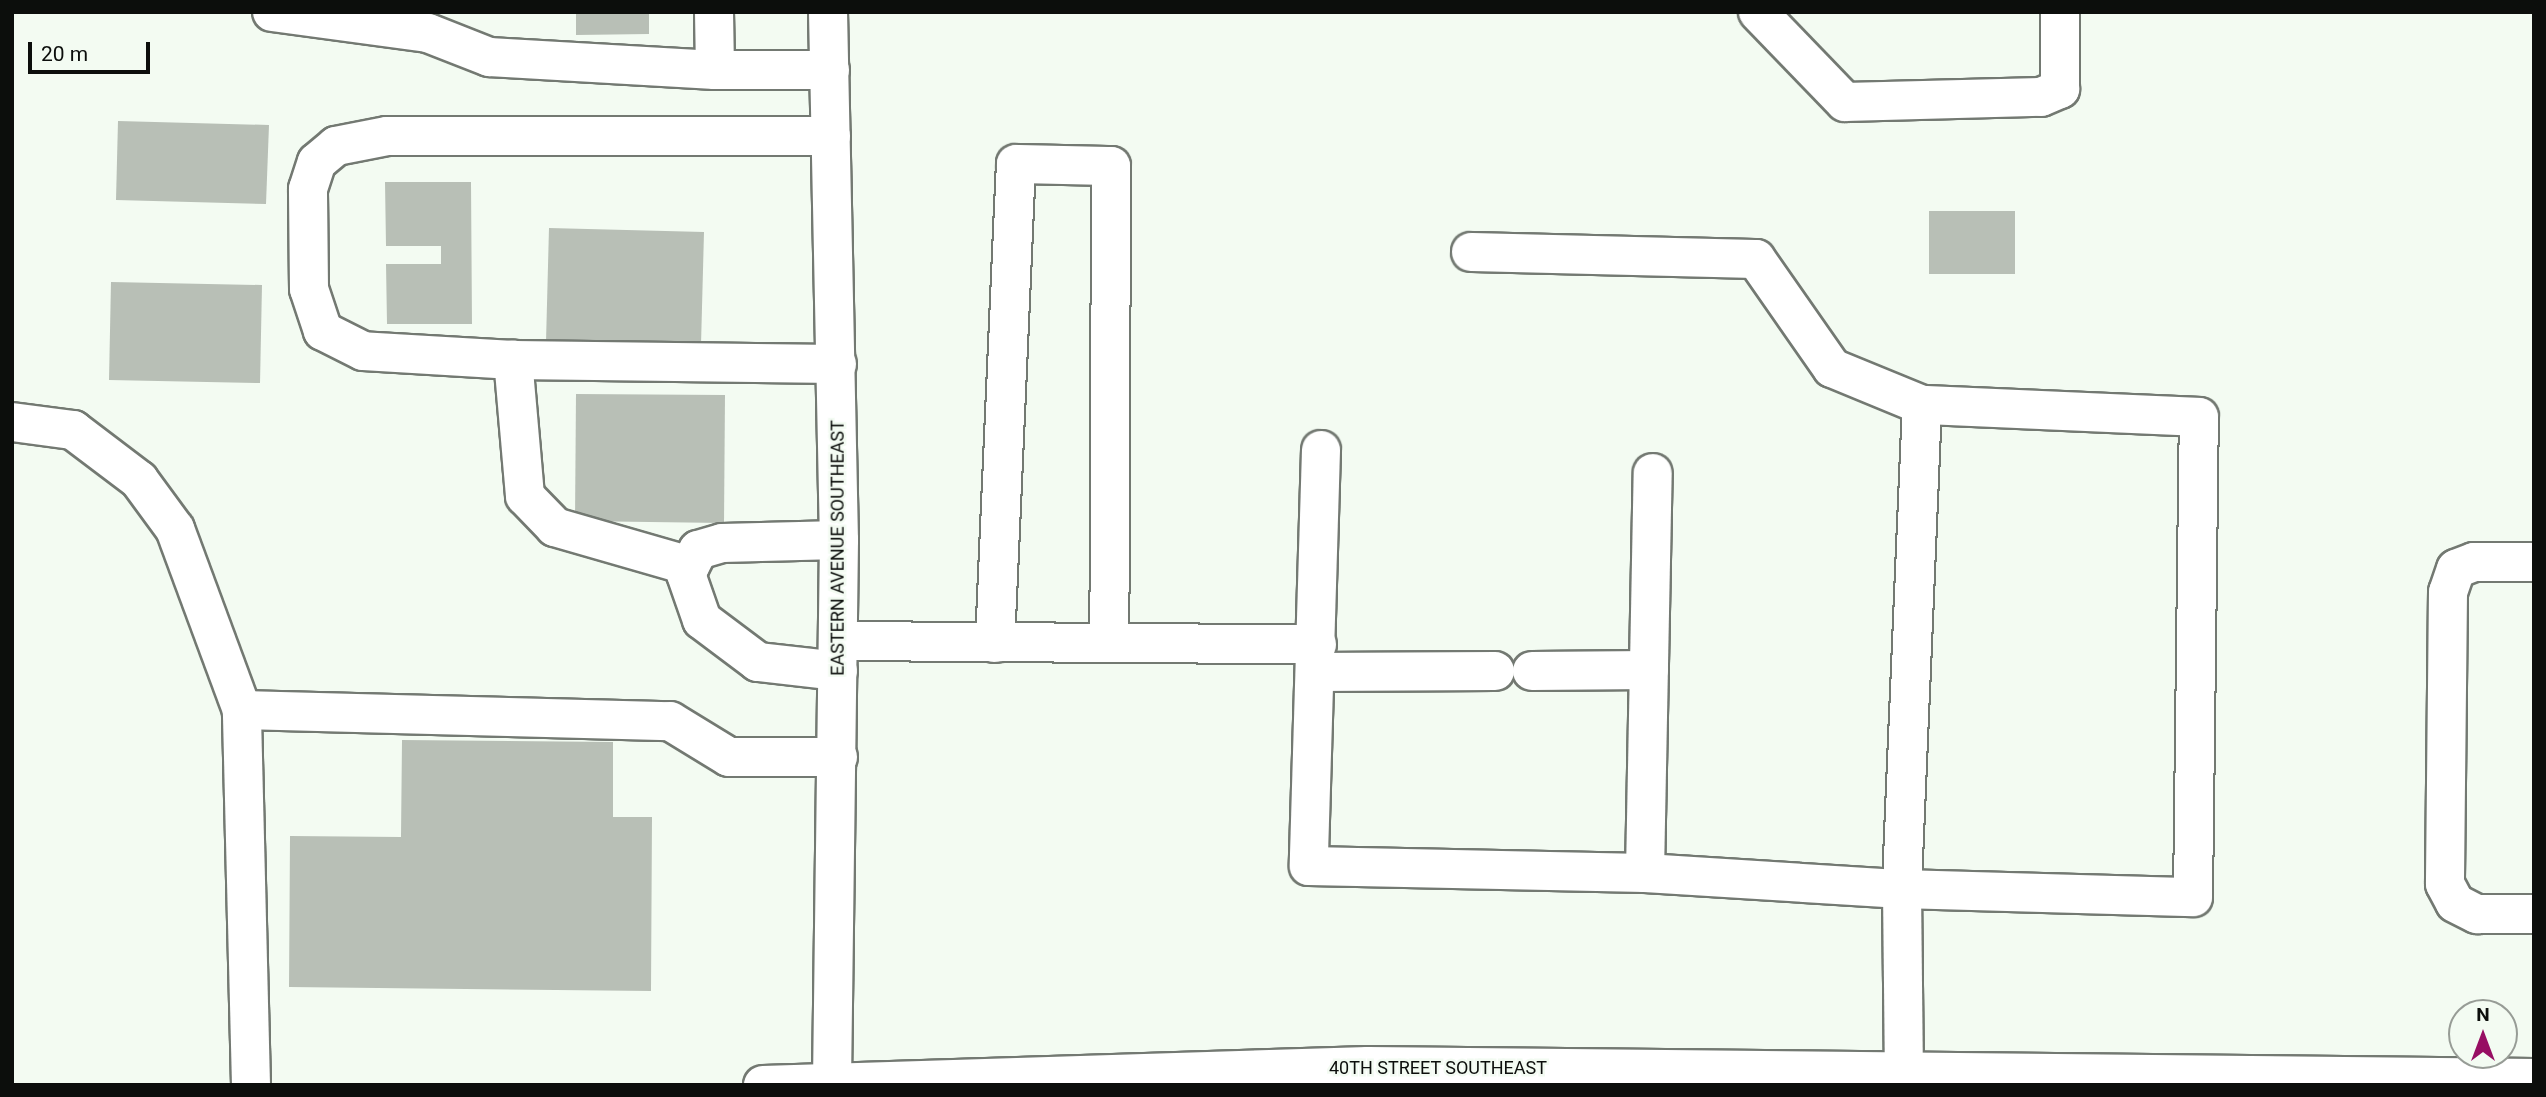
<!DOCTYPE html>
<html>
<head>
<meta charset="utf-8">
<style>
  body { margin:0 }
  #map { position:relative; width:2546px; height:1097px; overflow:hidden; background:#f3fbf2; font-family:Roboto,sans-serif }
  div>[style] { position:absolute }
  .building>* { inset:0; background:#b8bfb6 }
  .roads { filter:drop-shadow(2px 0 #737972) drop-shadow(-2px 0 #737972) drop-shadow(0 2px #737972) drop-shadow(0 -2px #737972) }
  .minor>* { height:38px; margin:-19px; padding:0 19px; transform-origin:19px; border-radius:19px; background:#fff }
  .major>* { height:38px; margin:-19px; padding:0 19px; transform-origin:19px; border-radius:19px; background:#fff }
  span { translate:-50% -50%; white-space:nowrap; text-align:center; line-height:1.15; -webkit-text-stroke:5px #f3fbf2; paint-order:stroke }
  .street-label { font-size:18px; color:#0c0e0c }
  .frame { position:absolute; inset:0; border:14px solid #0c0e0c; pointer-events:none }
  .north { position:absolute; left:2448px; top:999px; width:70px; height:70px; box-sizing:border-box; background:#f3fbf2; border:2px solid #979c96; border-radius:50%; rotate:0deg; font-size:19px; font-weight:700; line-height:28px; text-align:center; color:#0c0e0c }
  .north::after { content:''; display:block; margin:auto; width:24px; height:32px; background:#970e63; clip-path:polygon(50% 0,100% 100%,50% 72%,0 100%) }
  .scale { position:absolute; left:28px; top:42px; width:122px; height:32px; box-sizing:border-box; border:4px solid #0c0e0c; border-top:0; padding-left:9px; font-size:21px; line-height:24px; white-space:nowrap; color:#0c0e0c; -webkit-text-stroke:5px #f3fbf2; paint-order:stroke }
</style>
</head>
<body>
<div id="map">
  <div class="building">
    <div style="clip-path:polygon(576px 12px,649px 12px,649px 34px,576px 35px)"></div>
    <div style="clip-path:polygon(118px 121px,269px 125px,266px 204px,116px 200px)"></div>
    <div style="clip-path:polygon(385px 182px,471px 182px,472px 324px,387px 324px,386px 264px,441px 264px,441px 246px,386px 246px)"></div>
    <div style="clip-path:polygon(1929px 211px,2015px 211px,2015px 274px,1929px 274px)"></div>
    <div style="clip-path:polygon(549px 228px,704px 232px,701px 345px,546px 342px)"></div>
    <div style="clip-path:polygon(111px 282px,262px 285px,260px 383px,109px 380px)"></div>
    <div style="clip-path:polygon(576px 394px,725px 395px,724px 523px,575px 521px)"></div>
    <div style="clip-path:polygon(402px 740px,613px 742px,613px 817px,652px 817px,651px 991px,289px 987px,290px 836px,401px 837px)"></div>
  </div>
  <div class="roads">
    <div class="minor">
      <div style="left:272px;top:12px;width:157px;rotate:7.7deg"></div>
      <div style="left:428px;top:33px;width:66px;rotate:21.5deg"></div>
      <div style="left:489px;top:57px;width:226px;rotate:3.3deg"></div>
      <div style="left:714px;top:12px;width:58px;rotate:89deg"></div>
      <div style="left:715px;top:70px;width:115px"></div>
      <div style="left:1758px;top:12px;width:125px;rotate:46deg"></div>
      <div style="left:1845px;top:102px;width:196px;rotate:-1.5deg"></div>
      <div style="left:2041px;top:97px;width:21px;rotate:-23deg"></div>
      <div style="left:2060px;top:89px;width:77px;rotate:-90deg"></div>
      <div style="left:1471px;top:252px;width:285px;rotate:1.4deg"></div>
      <div style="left:1756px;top:259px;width:133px;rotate:55.1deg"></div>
      <div style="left:1832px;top:368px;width:97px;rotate:22.3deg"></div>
      <div style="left:1922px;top:405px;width:484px;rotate:92.4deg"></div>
      <div style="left:1902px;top:889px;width:291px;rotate:1.6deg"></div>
      <div style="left:2193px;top:897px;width:480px;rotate:-89.3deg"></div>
      <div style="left:2199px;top:417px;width:277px;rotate:-177.5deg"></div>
      <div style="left:513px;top:360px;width:150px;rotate:-176.6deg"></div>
      <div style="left:363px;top:351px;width:45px;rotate:-153.4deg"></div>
      <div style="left:323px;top:331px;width:44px;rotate:-108.4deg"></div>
      <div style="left:309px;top:289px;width:100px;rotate:-90.6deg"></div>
      <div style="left:308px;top:189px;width:28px;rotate:-72deg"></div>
      <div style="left:317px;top:162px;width:25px;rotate:-40deg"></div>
      <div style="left:336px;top:146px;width:52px;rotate:-11.1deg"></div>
      <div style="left:387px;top:136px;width:444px"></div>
      <div style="left:12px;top:422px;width:62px;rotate:7.5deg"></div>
      <div style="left:73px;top:430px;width:83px;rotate:37.1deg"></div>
      <div style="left:139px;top:480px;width:61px;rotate:53.7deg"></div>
      <div style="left:175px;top:529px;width:193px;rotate:69.7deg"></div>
      <div style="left:1321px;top:450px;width:416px;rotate:91.7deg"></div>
      <div style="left:1309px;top:866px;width:336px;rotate:1.2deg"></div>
      <div style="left:1645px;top:873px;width:257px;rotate:3.6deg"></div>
      <div style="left:1902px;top:889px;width:183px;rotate:89.4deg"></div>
      <div style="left:2534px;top:562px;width:60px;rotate:180deg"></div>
      <div style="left:2474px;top:562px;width:19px;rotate:159deg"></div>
      <div style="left:2456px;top:569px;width:24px;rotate:109deg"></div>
      <div style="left:2448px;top:592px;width:292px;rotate:90.6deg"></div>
      <div style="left:2445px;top:884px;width:21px;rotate:62deg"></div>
      <div style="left:2455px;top:903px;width:25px;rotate:27deg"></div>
      <div style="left:2477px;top:914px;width:57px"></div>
      <div style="left:690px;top:566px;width:141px;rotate:-163.9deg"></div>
      <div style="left:555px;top:527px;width:43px;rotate:-134.1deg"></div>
      <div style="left:525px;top:496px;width:137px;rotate:-95deg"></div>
      <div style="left:513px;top:360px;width:324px;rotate:0.7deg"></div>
      <div style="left:838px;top:641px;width:479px;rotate:0.4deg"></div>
      <div style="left:995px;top:643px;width:479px;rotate:-87.5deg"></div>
      <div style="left:1016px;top:164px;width:95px;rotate:1.2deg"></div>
      <div style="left:1111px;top:166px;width:477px;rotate:90.2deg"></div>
      <div style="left:838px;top:671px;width:81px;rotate:-173.6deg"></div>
      <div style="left:758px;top:662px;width:70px;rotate:-143.1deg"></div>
      <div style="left:702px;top:620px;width:49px;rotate:-109.2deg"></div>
      <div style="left:686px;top:574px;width:27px;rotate:-63deg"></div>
      <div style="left:698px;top:550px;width:25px;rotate:-16deg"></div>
      <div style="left:722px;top:543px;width:117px;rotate:-1.5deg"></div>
      <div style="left:1532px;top:671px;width:117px;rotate:-0.5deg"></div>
      <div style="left:1316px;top:672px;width:179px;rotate:-0.3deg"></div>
      <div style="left:1645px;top:873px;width:400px;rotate:-88.9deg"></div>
      <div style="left:251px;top:1085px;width:375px;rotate:-91.4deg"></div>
      <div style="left:242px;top:710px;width:428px;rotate:1.5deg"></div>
      <div style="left:670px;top:721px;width:69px;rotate:31.4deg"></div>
      <div style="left:729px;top:757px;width:109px"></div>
      <div style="left:763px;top:1085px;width:605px;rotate:-1.8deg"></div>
      <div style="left:1368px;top:1066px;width:1166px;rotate:0.59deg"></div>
    </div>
    <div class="major">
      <div style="left:828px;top:12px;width:528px;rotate:88.81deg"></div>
      <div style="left:839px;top:540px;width:545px;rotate:90.74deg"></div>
    </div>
  </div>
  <div class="street-label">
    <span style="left:838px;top:548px;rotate:-90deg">EASTERN AVENUE SOUTHEAST</span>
    <span style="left:1438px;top:1068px">40TH STREET SOUTHEAST</span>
  </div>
  <div class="frame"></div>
  <div class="north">N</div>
  <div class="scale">20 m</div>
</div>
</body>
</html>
